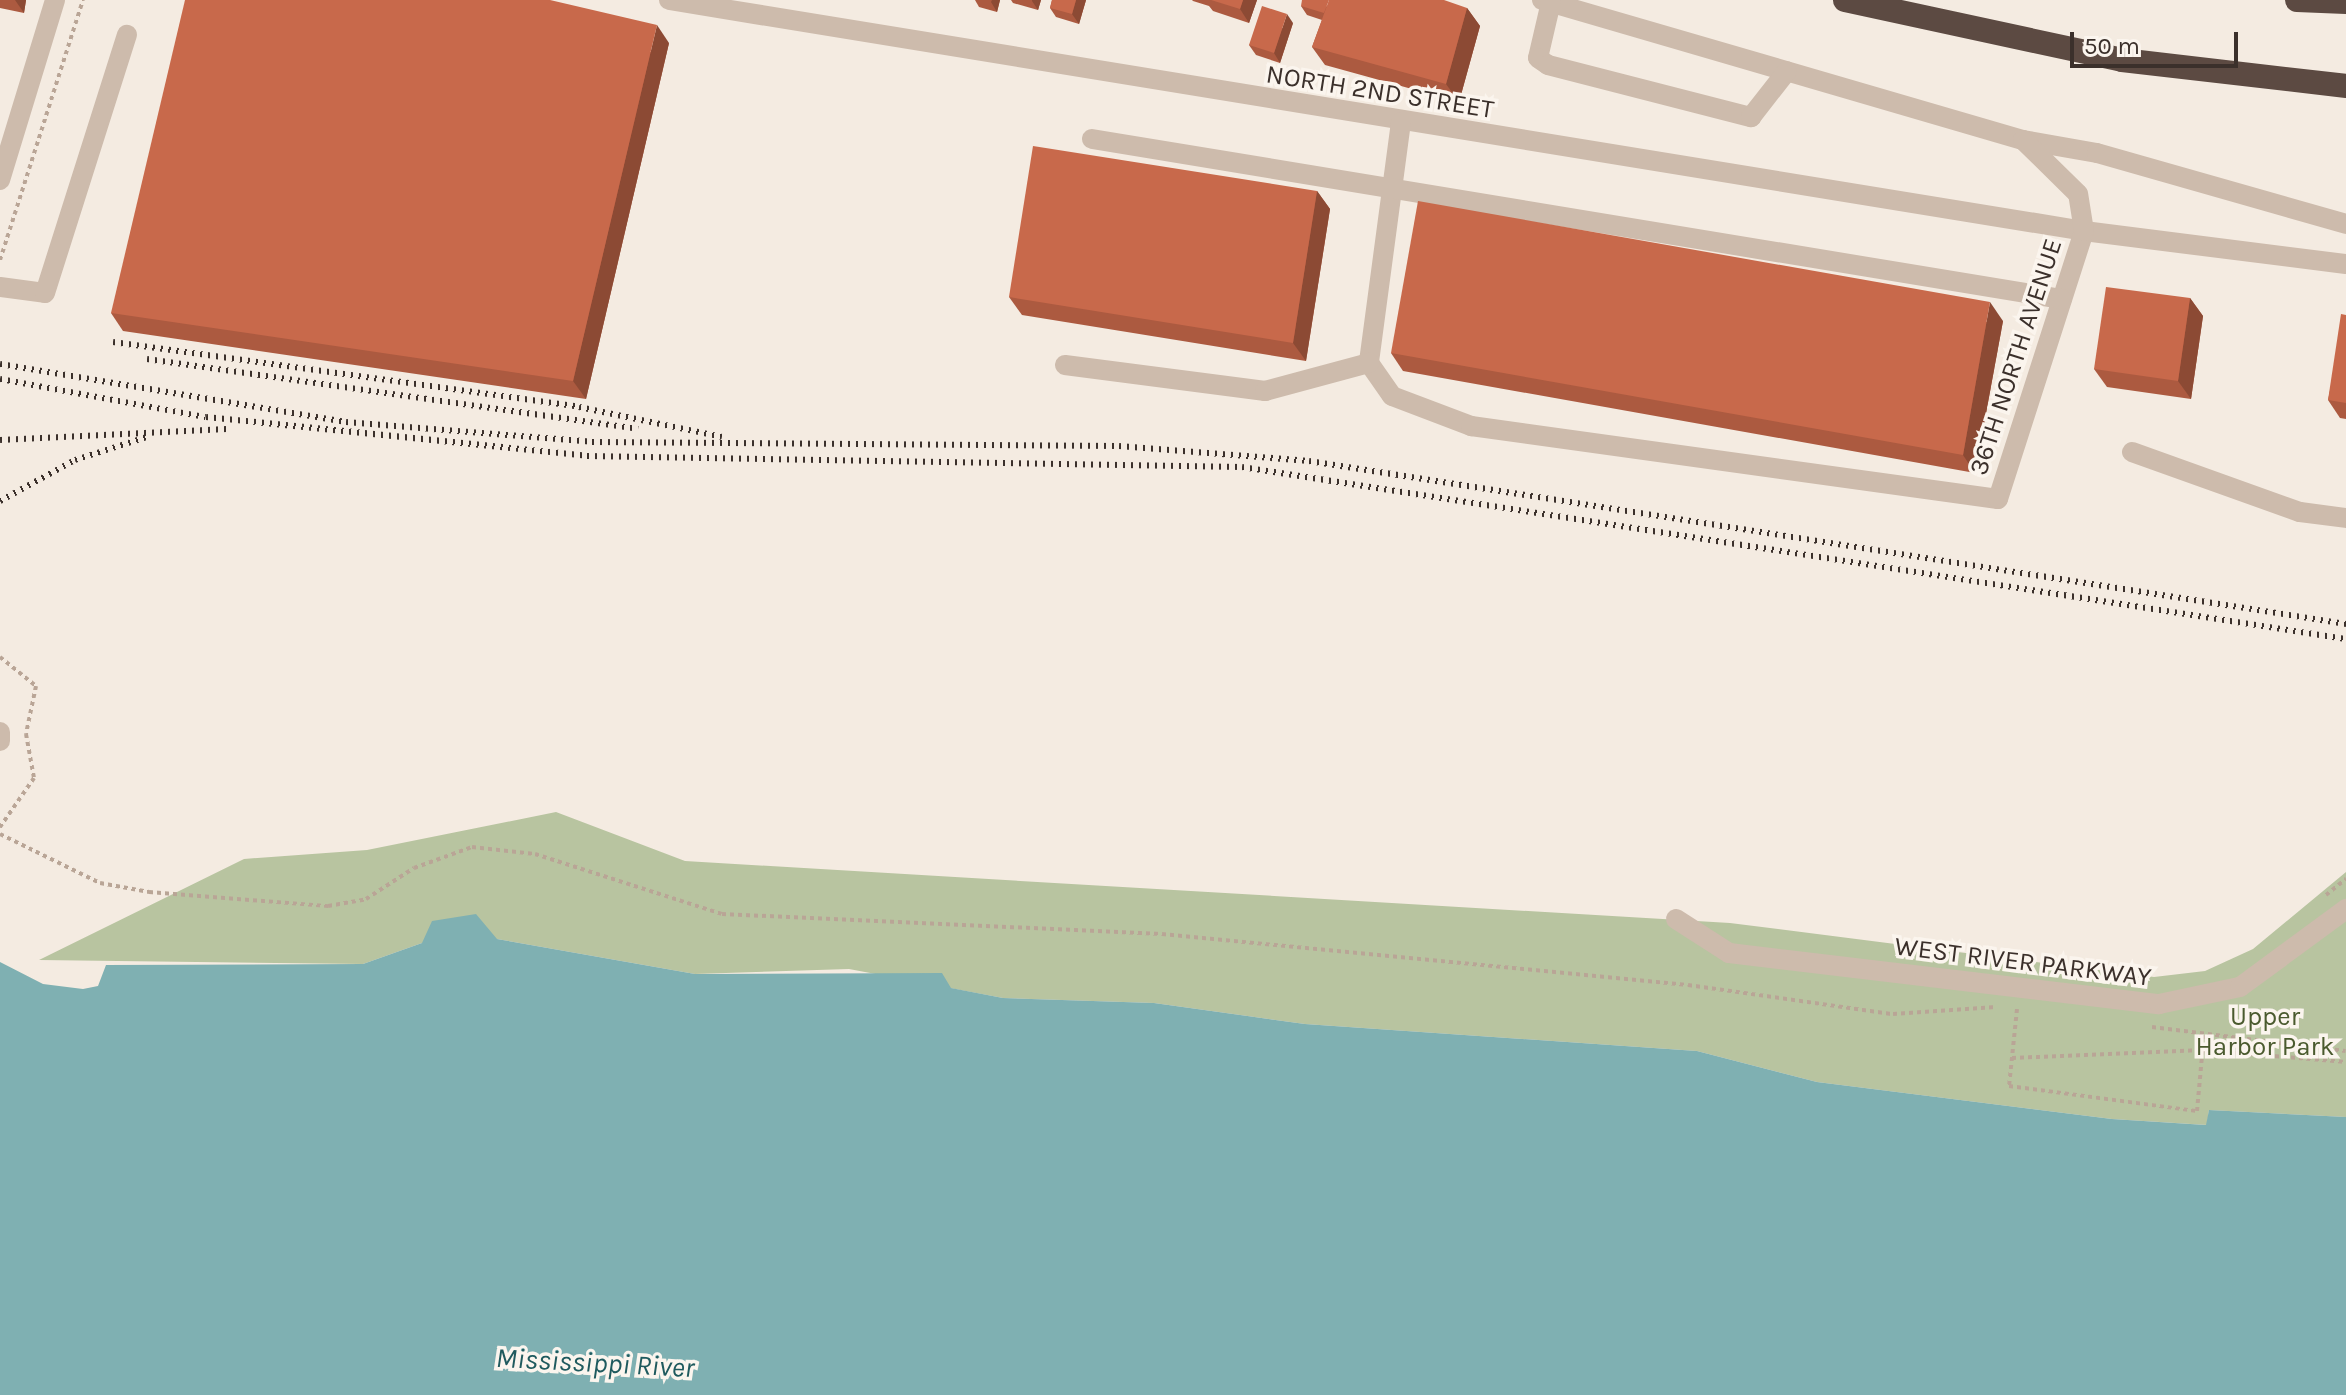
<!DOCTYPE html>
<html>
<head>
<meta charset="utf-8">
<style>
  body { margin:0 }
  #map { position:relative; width:2346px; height:1395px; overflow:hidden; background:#f4ebe1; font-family:Karla,sans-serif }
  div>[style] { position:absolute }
  .green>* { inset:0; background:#b8c4a0 }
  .water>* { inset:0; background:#7fb0b2 }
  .path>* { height:4px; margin-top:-2px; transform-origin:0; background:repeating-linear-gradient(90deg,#b9a596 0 4px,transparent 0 8px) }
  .minor>* { height:20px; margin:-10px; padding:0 10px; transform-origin:10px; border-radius:10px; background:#cdbbac }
  .highway>* { height:24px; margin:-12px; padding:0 12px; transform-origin:12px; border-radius:12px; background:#5c4a42 }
  .rail>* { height:6px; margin-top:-3px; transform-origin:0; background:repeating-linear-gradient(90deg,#3b302b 0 2px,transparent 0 8px) }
  .wall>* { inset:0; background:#ac5a40 }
  .shaded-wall>* { inset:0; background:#8c4a34 }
  .building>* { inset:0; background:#c8694b }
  span { translate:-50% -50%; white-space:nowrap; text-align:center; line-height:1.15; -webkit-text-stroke:7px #fbf5ee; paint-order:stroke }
  .street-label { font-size:26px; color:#3b302b }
  .park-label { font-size:26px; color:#4a5a2e }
  .water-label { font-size:28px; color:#1f5a5e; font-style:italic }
  .scale { position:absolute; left:2070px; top:32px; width:168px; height:36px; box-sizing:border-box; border:4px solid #3b302b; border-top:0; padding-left:10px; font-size:24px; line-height:28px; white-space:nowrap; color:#3b302b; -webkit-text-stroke:6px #fbf5ee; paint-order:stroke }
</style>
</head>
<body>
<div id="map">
  <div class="green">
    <div style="clip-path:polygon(556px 812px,685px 861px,1730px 923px,2154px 977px,2205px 971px,2253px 949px,2346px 872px,2346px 1117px,2209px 1110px,2207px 1125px,2112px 1119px,1817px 1082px,1697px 1051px,1305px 1024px,1154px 1003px,1003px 998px,849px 969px,695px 974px,497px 939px,422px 943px,363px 964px,39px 960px,244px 859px,367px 850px)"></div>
  </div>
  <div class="water">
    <div style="clip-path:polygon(476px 914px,497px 939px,695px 974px,942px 973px,951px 988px,1003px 998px,1154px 1003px,1305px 1024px,1697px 1051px,1817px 1082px,2112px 1119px,2206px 1125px,2209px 1110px,2346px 1117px,2346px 1395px,0 1395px,0 962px,43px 984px,83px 989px,98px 986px,106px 965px,363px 964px,422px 943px,432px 921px)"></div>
  </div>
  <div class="path">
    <div style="left:0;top:260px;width:273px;rotate:-72.3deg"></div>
    <div style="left:0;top:657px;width:46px;rotate:38.9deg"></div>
    <div style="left:36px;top:686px;width:49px;rotate:101.8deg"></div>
    <div style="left:26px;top:734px;width:45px;rotate:79.7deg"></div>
    <div style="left:34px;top:778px;width:60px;rotate:124.8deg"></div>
    <div style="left:0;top:834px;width:111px;rotate:26.1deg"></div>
    <div style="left:100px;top:883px;width:50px;rotate:10.4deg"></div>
    <div style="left:149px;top:892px;width:180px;rotate:4.5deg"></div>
    <div style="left:328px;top:906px;width:39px;rotate:-10deg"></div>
    <div style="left:366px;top:899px;width:57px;rotate:-32.9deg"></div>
    <div style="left:414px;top:868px;width:62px;rotate:-19.9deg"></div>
    <div style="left:472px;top:847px;width:63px;rotate:6.3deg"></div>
    <div style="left:535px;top:854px;width:196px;rotate:17.8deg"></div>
    <div style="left:722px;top:914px;width:440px;rotate:2.6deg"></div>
    <div style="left:1162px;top:934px;width:528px;rotate:5.54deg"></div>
    <div style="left:1688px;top:985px;width:207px;rotate:8.1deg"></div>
    <div style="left:1893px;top:1014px;width:103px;rotate:-3.9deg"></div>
    <div style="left:2326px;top:895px;width:26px;rotate:-39deg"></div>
    <div style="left:2017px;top:1009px;width:77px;rotate:95.9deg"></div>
    <div style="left:2009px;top:1086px;width:190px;rotate:7.6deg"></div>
    <div style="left:2197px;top:1111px;width:77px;rotate:-84.8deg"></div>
    <div style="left:2152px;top:1027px;width:195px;rotate:7.1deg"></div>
    <div style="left:2012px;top:1058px;width:191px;rotate:-2.4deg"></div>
    <div style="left:2203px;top:1050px;width:144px;rotate:4.8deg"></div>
  </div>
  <div class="minor">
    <div style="left:669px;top:0;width:1434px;rotate:9.27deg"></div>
    <div style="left:2084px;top:231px;width:264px;rotate:7.2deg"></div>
    <div style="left:1542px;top:0;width:501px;rotate:16.23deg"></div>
    <div style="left:2023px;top:140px;width:75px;rotate:10deg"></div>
    <div style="left:2097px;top:153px;width:259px;rotate:15.9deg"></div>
    <div style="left:1551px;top:2px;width:57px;rotate:103.1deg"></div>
    <div style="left:1538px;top:58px;width:12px;rotate:35deg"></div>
    <div style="left:1548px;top:65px;width:210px;rotate:14.4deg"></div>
    <div style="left:1751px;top:117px;width:58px;rotate:-52deg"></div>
    <div style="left:1401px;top:122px;width:243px;rotate:97.6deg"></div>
    <div style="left:1369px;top:363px;width:40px;rotate:55.1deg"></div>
    <div style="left:1392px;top:396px;width:85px;rotate:20.8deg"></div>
    <div style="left:1471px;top:426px;width:532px;rotate:7.89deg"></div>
    <div style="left:1998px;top:499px;width:281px;rotate:-72.2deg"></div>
    <div style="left:2084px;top:231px;width:37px;rotate:-99deg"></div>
    <div style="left:2078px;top:194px;width:77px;rotate:-135.5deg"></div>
    <div style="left:1092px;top:139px;width:983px;rotate:9.37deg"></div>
    <div style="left:0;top:180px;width:188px;rotate:-73deg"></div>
    <div style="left:0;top:287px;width:45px;rotate:7.6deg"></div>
    <div style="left:45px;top:293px;width:271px;rotate:-72.4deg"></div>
    <div style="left:1065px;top:365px;width:202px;rotate:7.4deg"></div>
    <div style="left:1265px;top:391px;width:108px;rotate:-15.1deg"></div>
    <div style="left:2132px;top:452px;width:178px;rotate:19.7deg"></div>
    <div style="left:2300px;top:512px;width:46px;rotate:7.4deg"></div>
    <div style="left:0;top:732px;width:9px;rotate:90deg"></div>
    <div style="left:1676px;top:919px;width:63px;rotate:32.7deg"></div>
    <div style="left:1729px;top:953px;width:433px;rotate:6.8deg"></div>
    <div style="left:2159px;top:1004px;width:83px;rotate:-11.9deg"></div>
    <div style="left:2240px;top:987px;width:132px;rotate:-36.3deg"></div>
  </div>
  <div class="highway">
    <div style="left:1845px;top:0;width:283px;rotate:12.2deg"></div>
    <div style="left:2122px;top:60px;width:226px;rotate:6.6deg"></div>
    <div style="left:2297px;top:0;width:49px;rotate:2.3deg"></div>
  </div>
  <div class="rail">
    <div style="left:113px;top:342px;width:471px;rotate:7.9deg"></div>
    <div style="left:579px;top:407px;width:146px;rotate:11.8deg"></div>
    <div style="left:147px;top:359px;width:496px;rotate:8.1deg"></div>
    <div style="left:0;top:364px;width:351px;rotate:9.5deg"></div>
    <div style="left:346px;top:422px;width:247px;rotate:4.6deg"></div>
    <div style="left:592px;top:442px;width:527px;rotate:0.43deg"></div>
    <div style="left:1119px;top:446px;width:191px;rotate:4.5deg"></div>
    <div style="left:1309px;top:461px;width:1050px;rotate:8.93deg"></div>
    <div style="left:0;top:379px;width:209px;rotate:10.5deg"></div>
    <div style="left:206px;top:417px;width:383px;rotate:5.8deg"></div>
    <div style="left:587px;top:456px;width:655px;rotate:0.96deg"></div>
    <div style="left:1242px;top:467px;width:1117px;rotate:8.86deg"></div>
    <div style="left:0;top:440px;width:227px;rotate:-2.8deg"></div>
    <div style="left:0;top:501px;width:85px;rotate:-28.7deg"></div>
    <div style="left:75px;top:460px;width:79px;rotate:-17.7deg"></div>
  </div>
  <div class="wall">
    <div style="clip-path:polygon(0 0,26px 0,24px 13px,0 8px)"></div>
    <div style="clip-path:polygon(975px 0,1000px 0,997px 12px,979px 7px)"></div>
    <div style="clip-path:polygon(1011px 0,1041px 0,1038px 10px,1013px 3px)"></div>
    <div style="clip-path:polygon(1052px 0,1086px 0,1079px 24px,1056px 17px,1050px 8px)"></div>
    <div style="clip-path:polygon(1192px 0,1257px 0,1249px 23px,1213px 11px,1209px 6px,1193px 1px)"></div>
    <div style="clip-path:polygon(1301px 6px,1467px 8px,1480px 26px,1459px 102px,1325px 65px,1312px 47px,1322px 20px,1307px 15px)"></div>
    <div style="clip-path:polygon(1293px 23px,1280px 63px,1256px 55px,1249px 45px)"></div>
    <div style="clip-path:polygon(669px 43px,586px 399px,123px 331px,111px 313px)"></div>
    <div style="clip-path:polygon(1317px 191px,1330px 209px,1306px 361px,1022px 315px,1009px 297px)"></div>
    <div style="clip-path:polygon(2190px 298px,2203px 316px,2191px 399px,2107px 387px,2094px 369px)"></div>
    <div style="clip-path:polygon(2346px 315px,2346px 419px,2340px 418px,2328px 400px)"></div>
    <div style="clip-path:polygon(2003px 321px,1975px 473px,1403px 371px,1391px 353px)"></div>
  </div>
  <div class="shaded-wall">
    <div style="clip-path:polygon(15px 0,26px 0,24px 13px)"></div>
    <div style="clip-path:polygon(992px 0,1000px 0,997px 12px,991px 2px)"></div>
    <div style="clip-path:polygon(1032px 0,1041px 0,1038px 10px,1032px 1px)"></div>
    <div style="clip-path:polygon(1076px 0,1086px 0,1079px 24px,1072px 14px)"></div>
    <div style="clip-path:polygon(1243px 0,1257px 0,1249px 23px,1240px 9px)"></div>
    <div style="clip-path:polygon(1467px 8px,1480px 26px,1459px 102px,1446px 84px)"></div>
    <div style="clip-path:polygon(1287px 14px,1293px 23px,1280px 63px,1274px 53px)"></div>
    <div style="clip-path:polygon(657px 25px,669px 43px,586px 399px,573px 381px)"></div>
    <div style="clip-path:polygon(1317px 191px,1330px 209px,1306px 361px,1293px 343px)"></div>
    <div style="clip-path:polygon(2190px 298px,2203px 316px,2191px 399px,2178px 381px)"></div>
    <div style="clip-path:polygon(1990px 302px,2003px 321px,1975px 473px,1963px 455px)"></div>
  </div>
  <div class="building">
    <div style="clip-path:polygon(185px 0,550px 0,657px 25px,573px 381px,111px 313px)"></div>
    <div style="clip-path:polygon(1052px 0,1076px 0,1072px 14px,1050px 8px)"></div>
    <div style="clip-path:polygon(1211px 0,1243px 0,1240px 9px)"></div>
    <div style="clip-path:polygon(1302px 0,1329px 0,1324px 13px,1301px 6px)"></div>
    <div style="clip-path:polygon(1329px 0,1444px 0,1467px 8px,1446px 84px,1312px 47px)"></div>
    <div style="clip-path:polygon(1262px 6px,1287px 14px,1274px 53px,1249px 45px)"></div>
    <div style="clip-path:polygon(1033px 146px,1317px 191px,1293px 343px,1009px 297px)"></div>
    <div style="clip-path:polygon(1418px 201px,1990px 302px,1963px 455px,1391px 353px)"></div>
    <div style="clip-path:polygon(2106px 287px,2190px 298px,2178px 381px,2094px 369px)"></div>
    <div style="clip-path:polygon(2341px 314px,2346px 315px,2346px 403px,2328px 400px)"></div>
  </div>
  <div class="street-label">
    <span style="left:1380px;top:92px;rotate:9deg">NORTH 2ND STREET</span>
    <span style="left:2016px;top:357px;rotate:-72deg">36TH NORTH AVENUE</span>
    <span style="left:2023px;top:962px;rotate:7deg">WEST RIVER PARKWAY</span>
  </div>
  <div class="park-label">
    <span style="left:2265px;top:1032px">Upper<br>Harbor Park</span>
  </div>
  <div class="water-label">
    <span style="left:595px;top:1363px;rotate:3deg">Mississippi River</span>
  </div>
  <div class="scale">50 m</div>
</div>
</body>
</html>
